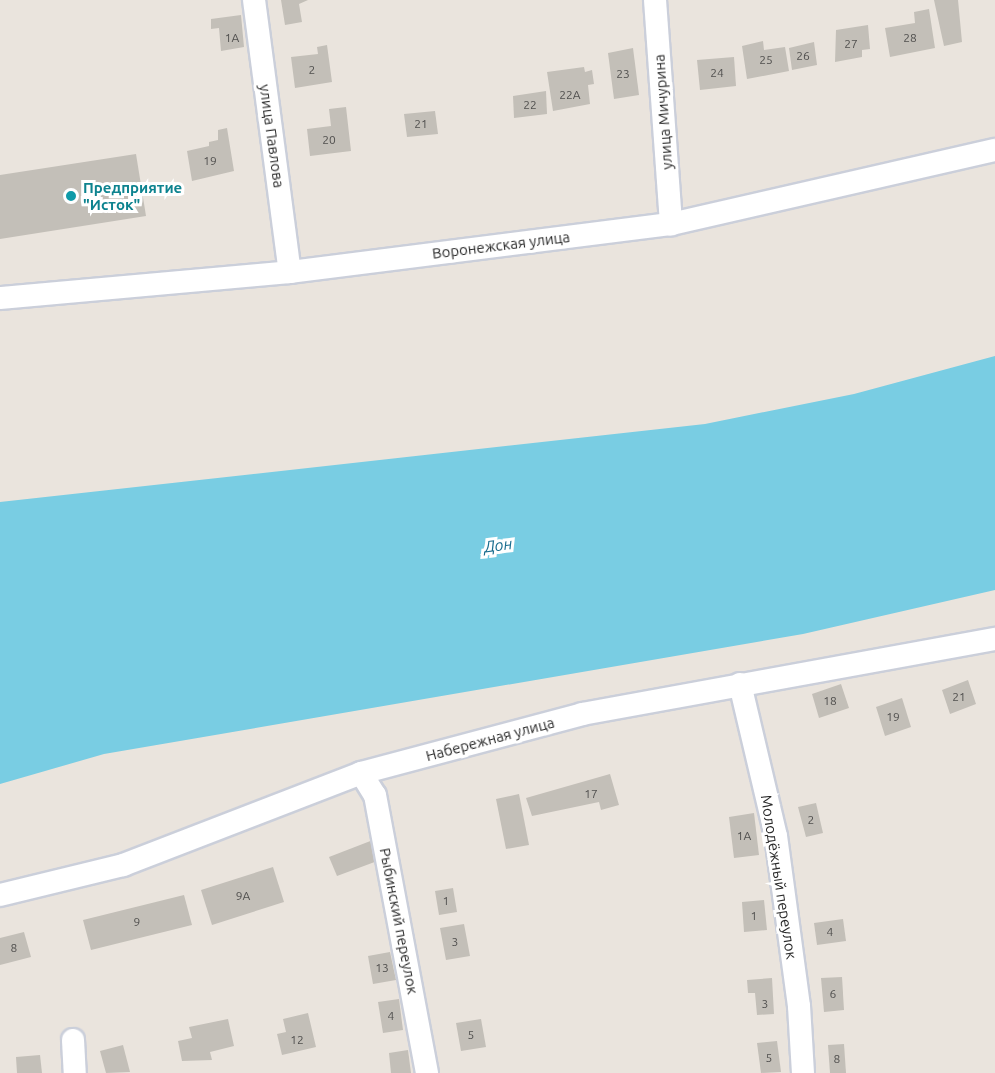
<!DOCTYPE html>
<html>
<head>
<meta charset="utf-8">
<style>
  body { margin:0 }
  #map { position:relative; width:995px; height:1073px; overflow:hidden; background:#eae4dd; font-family:Ubuntu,sans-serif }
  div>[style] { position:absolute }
  .water>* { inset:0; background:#79cde3 }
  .building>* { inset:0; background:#c3bfb8 }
  .roads { filter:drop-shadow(2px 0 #cbcfda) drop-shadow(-2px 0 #cbcfda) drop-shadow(0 2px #cbcfda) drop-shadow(0 -2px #cbcfda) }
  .minor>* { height:22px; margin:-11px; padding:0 11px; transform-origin:11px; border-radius:11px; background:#fff }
  .dots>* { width:16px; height:16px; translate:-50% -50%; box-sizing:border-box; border:3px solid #fff; border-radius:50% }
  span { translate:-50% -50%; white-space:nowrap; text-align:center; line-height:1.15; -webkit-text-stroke:6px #fff; paint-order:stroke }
  .number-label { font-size:12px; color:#504f4e }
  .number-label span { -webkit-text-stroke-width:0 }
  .street-label { font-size:15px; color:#2a2a2a }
  .culture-label { font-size:15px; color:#0d838f; font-weight:700 }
  .left { translate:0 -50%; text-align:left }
  .water-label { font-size:16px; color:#1a6d8e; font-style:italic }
</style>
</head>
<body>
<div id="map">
  <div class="water">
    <div style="clip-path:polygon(995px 356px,995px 590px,803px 634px,104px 754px,0 784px,0 502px,705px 424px,854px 394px)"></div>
  </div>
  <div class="building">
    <div style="clip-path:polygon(281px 0,308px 0,299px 4px,302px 22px,285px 25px)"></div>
    <div style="clip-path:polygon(934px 0,958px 0,962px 42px,944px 46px)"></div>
    <div style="clip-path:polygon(929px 9px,935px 48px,890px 57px,885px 28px,915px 23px,914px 12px)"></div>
    <div style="clip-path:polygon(241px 15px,244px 47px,221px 51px,219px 28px,211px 29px,211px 19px)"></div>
    <div style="clip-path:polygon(868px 25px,870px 49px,862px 50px,862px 57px,835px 62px,836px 30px)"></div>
    <div style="clip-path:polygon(763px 41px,764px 50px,785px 47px,789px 71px,747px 79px,742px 46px)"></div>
    <div style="clip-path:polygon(814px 42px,817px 65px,792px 70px,789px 48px)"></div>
    <div style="clip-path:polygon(327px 45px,332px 82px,295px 88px,291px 57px,318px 54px,317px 47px)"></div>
    <div style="clip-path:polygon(633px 48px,639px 95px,614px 99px,608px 53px)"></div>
    <div style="clip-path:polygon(734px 57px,736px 86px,700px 90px,697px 60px)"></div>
    <div style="clip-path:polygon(584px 67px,585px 72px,592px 70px,594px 84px,588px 85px,590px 104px,553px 111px,547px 72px)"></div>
    <div style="clip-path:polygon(546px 91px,547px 114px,514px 118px,513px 96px)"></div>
    <div style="clip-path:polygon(346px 107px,351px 151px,310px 156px,307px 129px,331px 126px,329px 109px)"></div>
    <div style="clip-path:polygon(435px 111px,438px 134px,407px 137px,404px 114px)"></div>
    <div style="clip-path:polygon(227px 128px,234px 171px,192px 181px,187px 151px,209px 146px,209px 142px,218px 140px,218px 130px)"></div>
    <div style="clip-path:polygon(136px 154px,146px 216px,0 239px,0 175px)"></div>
    <div style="clip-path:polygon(968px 680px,976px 704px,950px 714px,942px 690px)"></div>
    <div style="clip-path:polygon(841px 684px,849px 708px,819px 718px,812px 694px)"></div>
    <div style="clip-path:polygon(902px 698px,911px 727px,885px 736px,876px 707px)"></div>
    <div style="clip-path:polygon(610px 774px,619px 805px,601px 810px,599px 802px,532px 816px,526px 798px)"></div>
    <div style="clip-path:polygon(519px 794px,529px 845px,506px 849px,496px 799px)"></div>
    <div style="clip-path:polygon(816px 803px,823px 833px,806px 837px,798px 807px)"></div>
    <div style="clip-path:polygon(754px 813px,759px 855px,734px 858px,729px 817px)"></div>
    <div style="clip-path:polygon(373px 840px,380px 860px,337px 876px,329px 857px)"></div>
    <div style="clip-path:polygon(273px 867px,284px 902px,212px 925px,201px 890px)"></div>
    <div style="clip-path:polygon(453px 888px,457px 912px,439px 915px,435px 891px)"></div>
    <div style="clip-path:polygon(184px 895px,192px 925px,91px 950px,83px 920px)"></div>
    <div style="clip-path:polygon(764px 900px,767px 930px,744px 932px,742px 902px)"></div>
    <div style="clip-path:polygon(843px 919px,846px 941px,817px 945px,814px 923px)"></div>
    <div style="clip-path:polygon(464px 924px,470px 956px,446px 960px,440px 928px)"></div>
    <div style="clip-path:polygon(24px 932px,31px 957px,0 965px,0 938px)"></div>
    <div style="clip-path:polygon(390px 952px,396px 980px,373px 984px,368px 956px)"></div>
    <div style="clip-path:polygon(842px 977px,844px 1010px,824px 1012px,821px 978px)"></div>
    <div style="clip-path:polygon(772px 978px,774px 1014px,757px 1015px,755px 993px,748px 993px,747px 980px)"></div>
    <div style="clip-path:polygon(399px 999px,403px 1030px,383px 1033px,378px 1002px)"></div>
    <div style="clip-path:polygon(308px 1013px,316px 1047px,282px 1055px,277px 1034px,286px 1032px,283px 1019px)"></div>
    <div style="clip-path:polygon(228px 1019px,234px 1046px,210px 1052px,212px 1060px,182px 1061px,178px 1041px,192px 1038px,189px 1027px)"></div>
    <div style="clip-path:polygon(481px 1019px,486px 1047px,461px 1051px,456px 1023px)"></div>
    <div style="clip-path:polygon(777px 1041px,781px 1072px,761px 1073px,757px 1043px)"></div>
    <div style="clip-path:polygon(844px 1044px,846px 1073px,830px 1073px,828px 1045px)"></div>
    <div style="clip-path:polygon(123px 1045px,130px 1072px,106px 1073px,100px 1051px)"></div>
    <div style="clip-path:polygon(408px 1050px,411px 1073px,391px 1073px,389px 1053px)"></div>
    <div style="clip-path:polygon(40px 1055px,42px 1073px,17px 1073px,16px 1057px)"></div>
  </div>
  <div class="roads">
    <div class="minor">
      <div style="left:254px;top:0;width:274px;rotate:82.5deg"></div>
      <div style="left:655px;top:0;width:225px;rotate:85.9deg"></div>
      <div style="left:0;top:298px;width:291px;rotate:-5.1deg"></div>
      <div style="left:290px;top:272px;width:384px;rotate:-7.2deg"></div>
      <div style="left:671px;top:224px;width:332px;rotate:-12.9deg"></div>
      <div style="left:740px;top:684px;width:156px;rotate:76.7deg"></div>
      <div style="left:776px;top:836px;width:172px;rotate:82.3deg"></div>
      <div style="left:799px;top:1006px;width:67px;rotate:86.6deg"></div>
      <div style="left:361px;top:773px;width:26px;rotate:58deg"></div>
      <div style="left:375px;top:795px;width:283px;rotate:79.4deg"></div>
      <div style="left:0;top:895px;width:127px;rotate:-13.7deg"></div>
      <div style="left:123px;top:865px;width:255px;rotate:-21.1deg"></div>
      <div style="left:361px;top:773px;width:229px;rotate:-14.9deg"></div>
      <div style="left:582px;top:714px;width:420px;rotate:-10.3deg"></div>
      <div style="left:73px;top:1040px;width:33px;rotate:87deg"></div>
    </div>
  </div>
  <div class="dots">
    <div style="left:71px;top:196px;background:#0f9aa8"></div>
  </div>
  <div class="number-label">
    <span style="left:232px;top:38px">1А</span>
    <span style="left:910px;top:38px">28</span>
    <span style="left:851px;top:44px">27</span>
    <span style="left:803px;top:56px">26</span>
    <span style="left:766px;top:60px">25</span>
    <span style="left:312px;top:70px">2</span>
    <span style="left:717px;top:73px">24</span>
    <span style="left:623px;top:74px">23</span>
    <span style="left:570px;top:95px">22А</span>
    <span style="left:530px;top:105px">22</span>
    <span style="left:421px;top:124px">21</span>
    <span style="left:329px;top:140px">20</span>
    <span style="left:210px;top:161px">19</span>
    <span style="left:959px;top:697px">21</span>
    <span style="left:830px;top:701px">18</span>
    <span style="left:893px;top:717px">19</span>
    <span style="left:591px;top:794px">17</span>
    <span style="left:811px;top:820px">2</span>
    <span style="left:744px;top:836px">1А</span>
    <span style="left:243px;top:896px">9А</span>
    <span style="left:446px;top:901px">1</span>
    <span style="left:754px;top:916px">1</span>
    <span style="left:137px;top:922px">9</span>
    <span style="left:830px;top:932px">4</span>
    <span style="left:455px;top:942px">3</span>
    <span style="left:14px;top:948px">8</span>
    <span style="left:382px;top:968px">13</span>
    <span style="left:833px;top:994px">6</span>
    <span style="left:765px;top:1004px">3</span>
    <span style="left:391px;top:1016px">4</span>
    <span style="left:471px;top:1035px">5</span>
    <span style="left:297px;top:1040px">12</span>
    <span style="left:769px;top:1058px">5</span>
    <span style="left:837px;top:1059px">8</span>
  </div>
  <div class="street-label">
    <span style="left:663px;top:112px;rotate:-94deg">улица Мичурина</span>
    <span style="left:272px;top:136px;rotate:82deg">улица Павлова</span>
    <span style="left:501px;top:245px;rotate:-7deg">Воронежская улица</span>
    <span style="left:490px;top:739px;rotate:-15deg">Набережная улица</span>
    <span style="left:779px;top:877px;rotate:81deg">Молодёжный переулок</span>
    <span style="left:399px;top:921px;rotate:79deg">Рыбинский переулок</span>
  </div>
  <div class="culture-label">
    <span class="left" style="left:83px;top:196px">Предприятие<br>"Исток"</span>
  </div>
  <div class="water-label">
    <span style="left:498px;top:545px;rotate:-7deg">Дон</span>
  </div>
</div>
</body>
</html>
